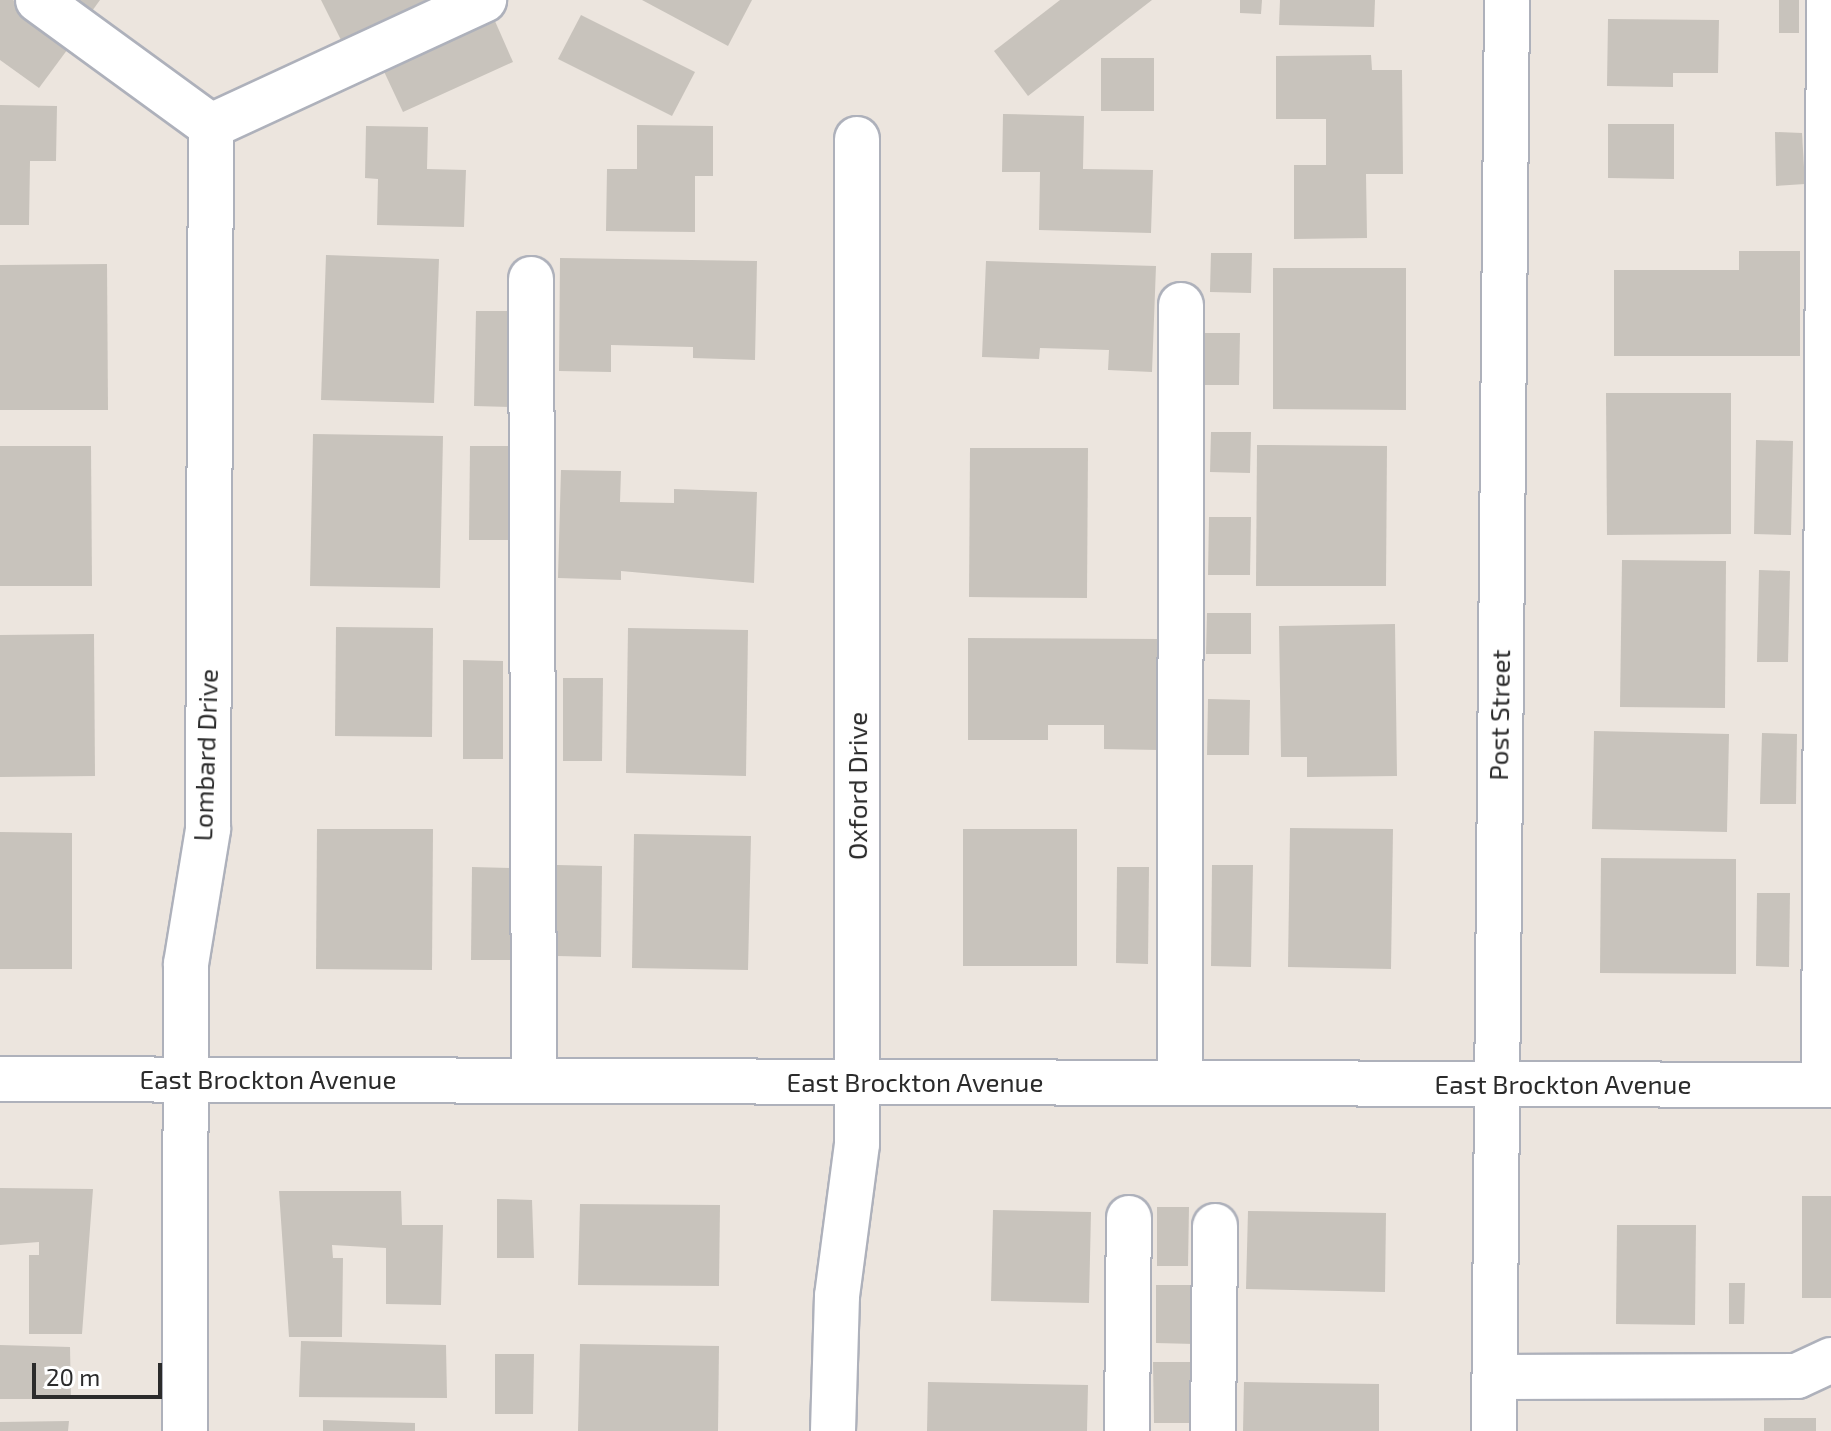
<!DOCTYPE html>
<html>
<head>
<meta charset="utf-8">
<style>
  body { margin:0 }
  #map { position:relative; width:1831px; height:1431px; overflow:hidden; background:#ece5de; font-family:"Exo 2",sans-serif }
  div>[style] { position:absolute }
  .building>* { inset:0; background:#c8c3bc }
  .roads { filter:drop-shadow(2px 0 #aeb1bb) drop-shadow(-2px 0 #aeb1bb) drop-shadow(0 2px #aeb1bb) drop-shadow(0 -2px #aeb1bb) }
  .minor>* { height:44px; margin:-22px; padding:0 22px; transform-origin:22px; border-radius:22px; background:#fff }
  span { translate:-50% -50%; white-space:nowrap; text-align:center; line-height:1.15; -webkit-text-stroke:7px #fff; paint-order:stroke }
  .street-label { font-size:26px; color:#2b2b2b }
  .scale { position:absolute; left:32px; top:1363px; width:130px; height:36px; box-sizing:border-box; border:4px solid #2b2b2b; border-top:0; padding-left:10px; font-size:24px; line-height:28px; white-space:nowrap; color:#2b2b2b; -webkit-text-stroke:6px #fff; paint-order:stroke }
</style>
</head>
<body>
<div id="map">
  <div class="building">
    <div style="clip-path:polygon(0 0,13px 0,73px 42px,39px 88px,0 60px)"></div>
    <div style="clip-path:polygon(61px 0,100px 0,87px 18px)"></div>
    <div style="clip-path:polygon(321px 0,426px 0,341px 40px)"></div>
    <div style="clip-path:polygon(642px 0,752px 0,728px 46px)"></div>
    <div style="clip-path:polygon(1060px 0,1152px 0,1028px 96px,994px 51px)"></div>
    <div style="clip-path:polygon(1240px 0,1262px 0,1261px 14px,1240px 13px)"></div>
    <div style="clip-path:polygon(1280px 0,1375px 0,1374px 27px,1279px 25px)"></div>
    <div style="clip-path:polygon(1779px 0,1799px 0,1799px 33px,1779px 33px)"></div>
    <div style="clip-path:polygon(491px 12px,513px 62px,403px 112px,380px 63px)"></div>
    <div style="clip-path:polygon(581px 15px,695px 72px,672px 116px,558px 59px)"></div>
    <div style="clip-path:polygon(1608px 19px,1719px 20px,1718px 73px,1673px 73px,1673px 87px,1607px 86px)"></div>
    <div style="clip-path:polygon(1371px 55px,1372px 70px,1402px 70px,1403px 174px,1366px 174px,1367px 238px,1294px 239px,1294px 165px,1326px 165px,1326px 119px,1276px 119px,1276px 56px)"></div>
    <div style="clip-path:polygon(1101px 58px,1154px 58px,1154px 111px,1101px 111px)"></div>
    <div style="clip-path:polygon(0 105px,57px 106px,56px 161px,30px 161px,29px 225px,0 225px)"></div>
    <div style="clip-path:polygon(1003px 114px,1084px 116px,1083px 169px,1153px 170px,1151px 233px,1039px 230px,1040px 172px,1002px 172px)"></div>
    <div style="clip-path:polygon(1608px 124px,1674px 124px,1674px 179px,1608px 178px)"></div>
    <div style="clip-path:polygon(637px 125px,713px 126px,713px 176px,695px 176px,695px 232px,606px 231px,607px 169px,637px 169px)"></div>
    <div style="clip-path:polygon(366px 126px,428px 127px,427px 169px,466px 170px,464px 227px,377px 225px,378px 179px,365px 178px)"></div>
    <div style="clip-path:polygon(1775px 132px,1802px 133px,1805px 184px,1776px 186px)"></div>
    <div style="clip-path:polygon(1739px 251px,1800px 251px,1800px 356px,1614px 356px,1614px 270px,1739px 270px)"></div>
    <div style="clip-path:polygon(1211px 253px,1252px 253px,1251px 293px,1210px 292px)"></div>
    <div style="clip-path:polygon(326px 255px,439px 259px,434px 403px,321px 400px)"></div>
    <div style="clip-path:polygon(560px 258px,757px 261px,755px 360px,693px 358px,693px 347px,611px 345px,611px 372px,559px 371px)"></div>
    <div style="clip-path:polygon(986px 261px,1156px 266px,1152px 372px,1108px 370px,1109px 350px,1040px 348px,1039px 359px,982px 357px)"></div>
    <div style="clip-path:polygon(107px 264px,108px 410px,0 410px,0 265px)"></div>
    <div style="clip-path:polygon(1273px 268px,1406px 268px,1406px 410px,1273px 409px)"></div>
    <div style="clip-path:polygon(476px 311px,514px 311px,513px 407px,474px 406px)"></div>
    <div style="clip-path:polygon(1203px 333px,1240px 333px,1239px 385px,1203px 385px)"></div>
    <div style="clip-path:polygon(1606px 393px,1731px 393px,1731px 534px,1607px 535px)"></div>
    <div style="clip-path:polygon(1211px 432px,1251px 432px,1250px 473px,1210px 472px)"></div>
    <div style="clip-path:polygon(313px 434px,443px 436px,440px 588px,310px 586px)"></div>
    <div style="clip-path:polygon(1756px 440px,1793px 441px,1791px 535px,1754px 534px)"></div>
    <div style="clip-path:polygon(1257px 445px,1387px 446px,1386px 586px,1256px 586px)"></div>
    <div style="clip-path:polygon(0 446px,91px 446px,92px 586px,0 586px)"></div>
    <div style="clip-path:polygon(470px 446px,512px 446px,511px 540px,469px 540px)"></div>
    <div style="clip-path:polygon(970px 448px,1088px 448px,1087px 598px,969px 597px)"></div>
    <div style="clip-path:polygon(561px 470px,621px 471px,620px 502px,674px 503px,674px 489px,757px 492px,754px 583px,621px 571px,621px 580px,558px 578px)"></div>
    <div style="clip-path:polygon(1209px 517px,1251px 517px,1250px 575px,1208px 575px)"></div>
    <div style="clip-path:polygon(1622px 560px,1726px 561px,1725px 708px,1620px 707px)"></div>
    <div style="clip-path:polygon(1759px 570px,1790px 571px,1788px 662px,1757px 662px)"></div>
    <div style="clip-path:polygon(1207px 613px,1251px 613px,1251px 654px,1206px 654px)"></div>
    <div style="clip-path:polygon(1395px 624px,1397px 776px,1307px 777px,1307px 757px,1281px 757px,1279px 626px)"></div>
    <div style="clip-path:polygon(336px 627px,433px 628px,432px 737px,335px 736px)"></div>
    <div style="clip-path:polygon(628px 628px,748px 630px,746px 776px,626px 773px)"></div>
    <div style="clip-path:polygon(94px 634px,95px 776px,0 777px,0 635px)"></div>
    <div style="clip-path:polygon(968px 638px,1159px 639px,1159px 750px,1104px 749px,1104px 725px,1048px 725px,1048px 740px,968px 740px)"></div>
    <div style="clip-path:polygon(463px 660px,503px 661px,503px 759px,463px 759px)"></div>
    <div style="clip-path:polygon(563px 678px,603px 678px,602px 761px,563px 761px)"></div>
    <div style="clip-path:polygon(1208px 699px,1250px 700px,1249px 755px,1207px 755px)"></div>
    <div style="clip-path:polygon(1594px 731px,1729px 734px,1727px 832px,1592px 829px)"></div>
    <div style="clip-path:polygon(1762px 733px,1797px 734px,1796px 804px,1760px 804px)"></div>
    <div style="clip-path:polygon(1290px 828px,1393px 829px,1391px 969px,1288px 967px)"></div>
    <div style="clip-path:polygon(317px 829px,433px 829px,432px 970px,316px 969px)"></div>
    <div style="clip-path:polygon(963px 829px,1077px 829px,1077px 966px,963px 966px)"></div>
    <div style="clip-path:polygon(0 832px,72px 833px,72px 969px,0 969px)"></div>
    <div style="clip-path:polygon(634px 834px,751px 836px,748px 970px,632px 968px)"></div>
    <div style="clip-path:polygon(1601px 858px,1736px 859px,1736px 974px,1600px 973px)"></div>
    <div style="clip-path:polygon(557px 865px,602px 866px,601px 957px,557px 956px)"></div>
    <div style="clip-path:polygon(1212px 865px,1253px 865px,1251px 967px,1211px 966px)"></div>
    <div style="clip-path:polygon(472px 867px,510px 868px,510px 960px,471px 960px)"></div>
    <div style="clip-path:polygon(1117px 867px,1149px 867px,1148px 964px,1116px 963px)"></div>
    <div style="clip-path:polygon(1757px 893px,1790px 893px,1789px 967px,1756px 966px)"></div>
    <div style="clip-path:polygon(0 1188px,93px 1189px,82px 1334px,29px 1334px,29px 1255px,39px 1255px,39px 1242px,0 1245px)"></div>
    <div style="clip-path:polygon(279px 1191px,401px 1191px,402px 1225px,443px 1225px,441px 1305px,386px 1304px,386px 1248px,332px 1245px,333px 1258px,343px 1258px,342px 1337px,289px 1337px)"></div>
    <div style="clip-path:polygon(1802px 1196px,1831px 1196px,1831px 1298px,1802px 1298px)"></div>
    <div style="clip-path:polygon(497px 1199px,532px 1200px,534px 1258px,497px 1258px)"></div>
    <div style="clip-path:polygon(580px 1204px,720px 1205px,719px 1286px,578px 1285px)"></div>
    <div style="clip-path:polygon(1157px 1207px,1189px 1207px,1188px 1266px,1157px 1266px)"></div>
    <div style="clip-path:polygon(993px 1210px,1091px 1212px,1089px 1303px,991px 1301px)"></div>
    <div style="clip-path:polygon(1248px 1211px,1386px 1213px,1385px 1292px,1246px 1289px)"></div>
    <div style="clip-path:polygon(1617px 1225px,1696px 1225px,1695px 1325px,1616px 1324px)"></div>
    <div style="clip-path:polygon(1729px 1283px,1745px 1283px,1744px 1324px,1729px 1324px)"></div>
    <div style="clip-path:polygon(1156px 1285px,1196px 1285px,1194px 1344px,1156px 1343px)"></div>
    <div style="clip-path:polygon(301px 1341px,446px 1345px,447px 1398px,299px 1397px)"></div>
    <div style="clip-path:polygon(580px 1344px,719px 1346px,718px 1431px,578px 1431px)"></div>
    <div style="clip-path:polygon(0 1345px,70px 1347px,71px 1399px,0 1399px)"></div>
    <div style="clip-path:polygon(495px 1354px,534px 1354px,533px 1414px,495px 1414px)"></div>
    <div style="clip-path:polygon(1153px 1362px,1193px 1362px,1192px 1423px,1154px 1423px)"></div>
    <div style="clip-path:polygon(928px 1382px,1088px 1385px,1087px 1431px,927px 1431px)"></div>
    <div style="clip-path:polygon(1244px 1382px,1379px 1384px,1379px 1431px,1243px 1431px)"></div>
    <div style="clip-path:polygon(1764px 1418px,1816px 1418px,1816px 1431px,1764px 1431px)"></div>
    <div style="clip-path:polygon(323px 1420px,415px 1423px,415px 1431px,323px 1431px)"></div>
    <div style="clip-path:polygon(69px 1421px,68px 1431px,0 1431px,0 1422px)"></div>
  </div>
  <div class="roads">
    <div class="minor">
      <div style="left:38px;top:0;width:214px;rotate:36.1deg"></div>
      <div style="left:211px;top:126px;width:301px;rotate:-24.8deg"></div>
      <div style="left:531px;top:279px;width:799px;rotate:89.78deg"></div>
      <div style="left:0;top:1079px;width:1831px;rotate:0.19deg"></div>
      <div style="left:1180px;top:1083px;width:778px;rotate:-89.93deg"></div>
      <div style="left:1824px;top:1085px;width:1085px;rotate:-89.74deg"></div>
      <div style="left:1495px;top:1377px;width:302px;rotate:-0.2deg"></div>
      <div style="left:1797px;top:1376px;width:38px;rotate:-25deg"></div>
      <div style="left:185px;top:1431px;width:467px;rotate:-89.9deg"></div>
      <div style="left:186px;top:964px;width:137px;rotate:-80.7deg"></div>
      <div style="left:208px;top:829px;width:703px;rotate:-89.76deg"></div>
      <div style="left:833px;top:1431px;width:135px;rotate:-88.3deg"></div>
      <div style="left:837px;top:1296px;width:153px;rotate:-82.5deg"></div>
      <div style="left:857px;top:1144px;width:1005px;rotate:-90deg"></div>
      <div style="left:1127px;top:1431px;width:213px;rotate:-89.5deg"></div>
      <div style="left:1213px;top:1431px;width:205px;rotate:-89.4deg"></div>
      <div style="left:1494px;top:1431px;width:1431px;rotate:-89.48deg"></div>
    </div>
  </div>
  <div class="street-label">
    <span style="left:1499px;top:715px;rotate:-89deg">Post Street</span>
    <span style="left:205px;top:755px;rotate:-88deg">Lombard Drive</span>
    <span style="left:857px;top:786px;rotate:-90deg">Oxford Drive</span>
    <span style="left:268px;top:1079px">East Brockton Avenue</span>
    <span style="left:915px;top:1082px">East Brockton Avenue</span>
    <span style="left:1563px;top:1084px">East Brockton Avenue</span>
  </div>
  <div class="scale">20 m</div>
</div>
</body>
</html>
